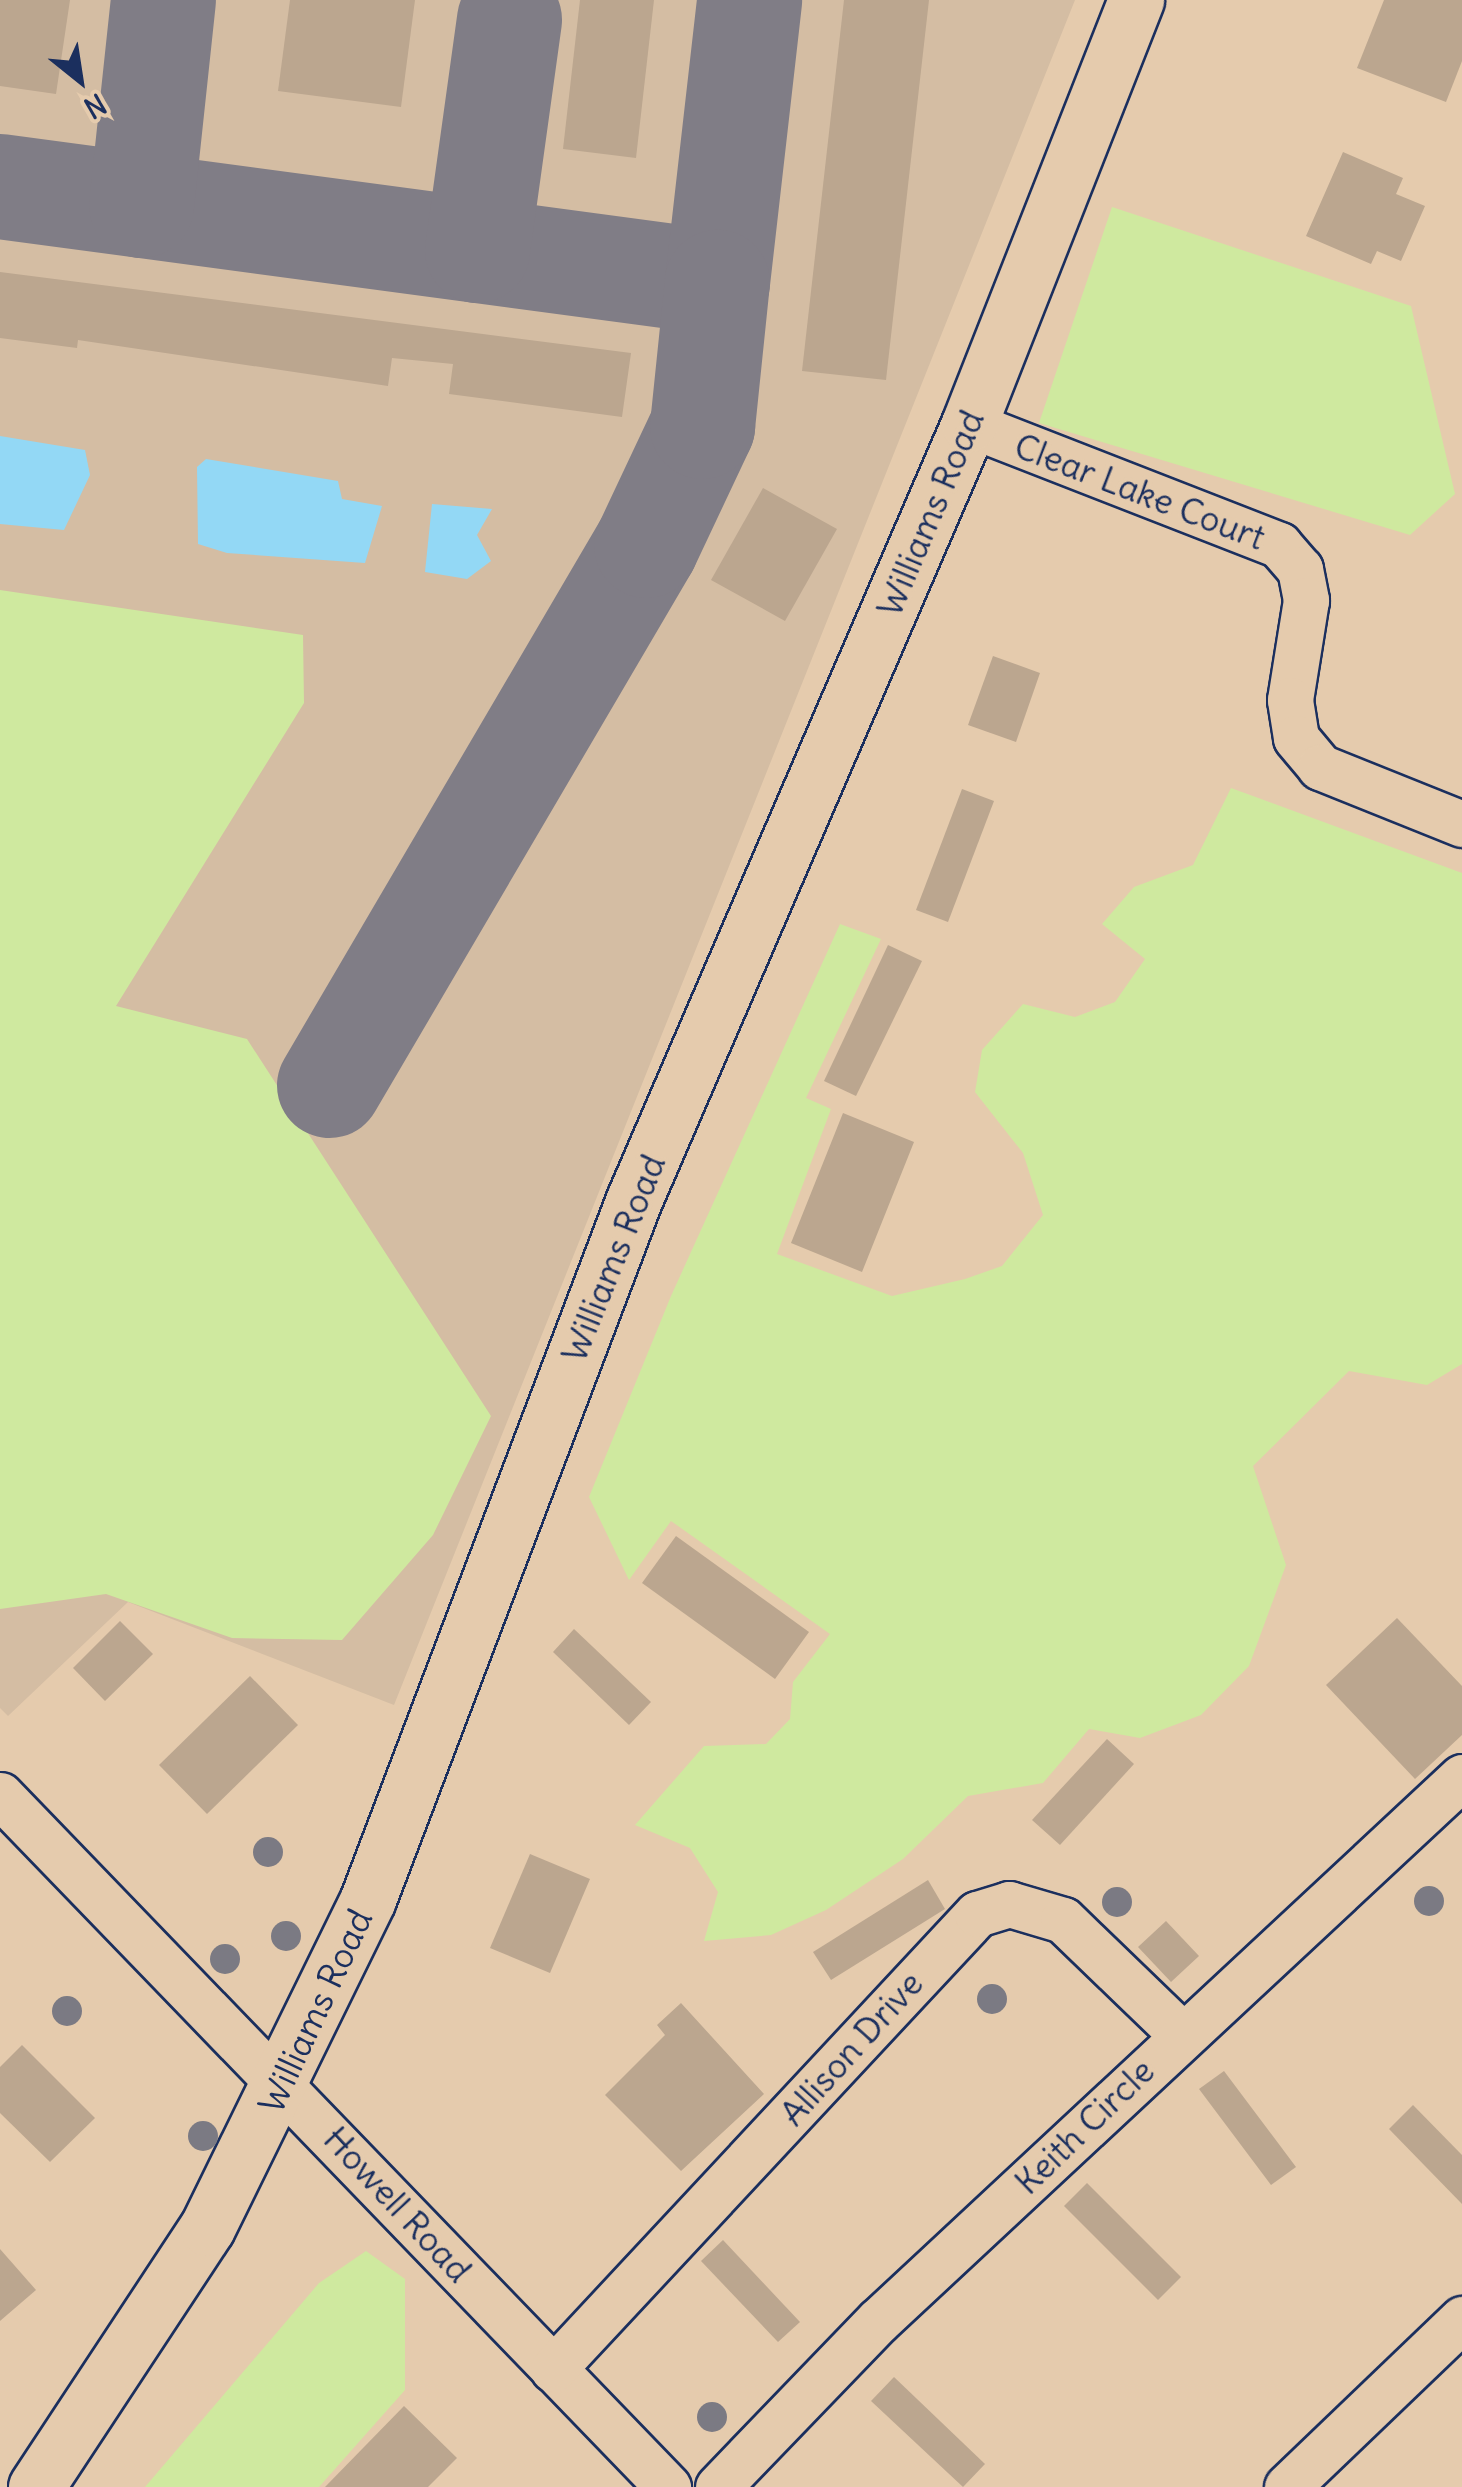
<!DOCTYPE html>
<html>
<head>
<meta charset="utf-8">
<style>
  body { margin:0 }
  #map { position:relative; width:1462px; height:2487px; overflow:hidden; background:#e5cbad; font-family:Delius,sans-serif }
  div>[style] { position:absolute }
  .built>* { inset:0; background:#d4bda3 }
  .green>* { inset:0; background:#cfe99f }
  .water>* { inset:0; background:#93d8f5 }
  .taxiway>* { height:105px; margin:-52.5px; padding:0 52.5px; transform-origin:52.5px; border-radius:52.5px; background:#807d86 }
  .building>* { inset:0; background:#bba68f }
  .roads { filter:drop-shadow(2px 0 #1b2f5e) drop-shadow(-2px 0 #1b2f5e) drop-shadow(0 2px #1b2f5e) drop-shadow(0 -2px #1b2f5e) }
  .minor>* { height:45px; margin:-22.5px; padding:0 22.5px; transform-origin:22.5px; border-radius:22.5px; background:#e5cbad }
  .tertiary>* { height:55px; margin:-27.5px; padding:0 27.5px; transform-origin:27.5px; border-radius:27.5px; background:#e5cbad }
  .trees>* { width:30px; height:30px; margin:-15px; border-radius:50%; background:#7b7a83 }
  span { translate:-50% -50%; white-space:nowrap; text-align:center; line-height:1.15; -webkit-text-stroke:8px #e5cbad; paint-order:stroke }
  .street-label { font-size:35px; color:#1b2f5e }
  .north { position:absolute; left:30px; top:30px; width:100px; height:100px; -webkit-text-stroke:8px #e5cbad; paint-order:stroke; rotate:150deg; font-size:28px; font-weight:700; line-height:40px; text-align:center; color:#1b2f5e }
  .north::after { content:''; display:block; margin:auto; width:35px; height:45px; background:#1b2f5e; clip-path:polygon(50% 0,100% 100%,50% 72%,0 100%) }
</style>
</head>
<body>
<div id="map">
  <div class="built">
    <div style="clip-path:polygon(0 0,1075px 0,394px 1705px,128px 1602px,8px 1716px,0 1708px)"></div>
  </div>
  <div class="green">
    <div style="clip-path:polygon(1112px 207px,1411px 306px,1455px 494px,1410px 535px,1039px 423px)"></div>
    <div style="clip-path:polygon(0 590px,303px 635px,304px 703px,116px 1006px,247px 1039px,491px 1416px,433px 1535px,342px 1640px,232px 1638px,106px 1594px,0 1609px)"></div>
    <div style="clip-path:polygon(1231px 788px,1462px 873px,1462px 1364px,1427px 1385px,1349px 1371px,1253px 1466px,1286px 1565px,1249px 1666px,1201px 1715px,1140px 1738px,1089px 1729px,1043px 1783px,968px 1796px,903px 1859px,826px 1910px,771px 1935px,704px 1941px,718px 1892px,690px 1848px,635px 1825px,704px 1746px,766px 1744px,790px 1719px,793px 1682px,830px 1634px,671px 1521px,629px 1580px,589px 1497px,671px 1296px,840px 924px,881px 939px,806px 1098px,831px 1109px,777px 1254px,892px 1296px,965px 1279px,1002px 1266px,1043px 1215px,1023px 1153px,975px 1092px,982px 1050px,1023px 1004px,1075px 1017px,1115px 1002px,1145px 959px,1102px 924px,1134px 887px,1193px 865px)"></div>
    <div style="clip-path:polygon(366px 2251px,405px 2279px,405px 2390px,319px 2487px,145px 2487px,319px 2283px)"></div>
  </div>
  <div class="water">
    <div style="clip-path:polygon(0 436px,85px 450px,90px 475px,64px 530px,0 524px)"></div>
    <div style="clip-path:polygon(206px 459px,338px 481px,342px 499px,382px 506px,365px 563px,227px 553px,198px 544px,197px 467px)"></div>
    <div style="clip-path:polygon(432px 504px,492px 509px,477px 535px,491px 561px,467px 579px,425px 572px)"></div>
  </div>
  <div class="taxiway">
    <div style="left:0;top:186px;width:723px;rotate:7.63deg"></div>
    <div style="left:717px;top:282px;width:284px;rotate:-83.5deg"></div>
    <div style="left:141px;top:205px;width:206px;rotate:-83.9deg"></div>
    <div style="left:477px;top:250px;width:233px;rotate:-82.1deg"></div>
    <div style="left:329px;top:1085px;width:626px;rotate:-59.59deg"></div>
    <div style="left:646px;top:545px;width:132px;rotate:-64.8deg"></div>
    <div style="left:702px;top:426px;width:145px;rotate:-84.1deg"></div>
  </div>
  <div class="building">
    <div style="clip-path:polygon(0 0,70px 0,56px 94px,0 86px)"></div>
    <div style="clip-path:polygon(290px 0,415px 0,401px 107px,278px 91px)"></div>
    <div style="clip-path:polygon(580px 0,654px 0,636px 158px,563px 149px)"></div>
    <div style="clip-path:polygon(844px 0,929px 0,886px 380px,802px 371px)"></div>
    <div style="clip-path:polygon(1384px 0,1462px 0,1462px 61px,1446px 102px,1357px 68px)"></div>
    <div style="clip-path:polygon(1343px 152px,1403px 178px,1396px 194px,1425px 206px,1401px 261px,1377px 251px,1371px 264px,1306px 236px)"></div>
    <div style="clip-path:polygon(0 272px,631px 353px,622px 417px,449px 394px,453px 364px,392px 358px,388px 386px,78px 340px,77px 348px,0 338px)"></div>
    <div style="clip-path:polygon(763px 488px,837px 529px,785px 621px,711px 580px)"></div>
    <div style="clip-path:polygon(993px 656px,1040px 673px,1016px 742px,968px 725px)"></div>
    <div style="clip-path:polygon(962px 789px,994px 801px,948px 922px,916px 910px)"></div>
    <div style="clip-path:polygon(888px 945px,922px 961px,856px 1096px,824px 1081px)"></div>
    <div style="clip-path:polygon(843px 1113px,914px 1142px,862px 1272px,791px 1243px)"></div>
    <div style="clip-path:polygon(676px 1536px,809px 1632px,775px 1679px,642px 1583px)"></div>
    <div style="clip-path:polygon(1397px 1618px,1462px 1686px,1462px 1735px,1415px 1779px,1326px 1685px)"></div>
    <div style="clip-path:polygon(120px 1621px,153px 1654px,105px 1701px,73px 1668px)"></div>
    <div style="clip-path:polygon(574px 1629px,651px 1702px,629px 1725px,553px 1652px)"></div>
    <div style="clip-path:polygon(250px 1676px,298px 1725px,207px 1814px,159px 1765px)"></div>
    <div style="clip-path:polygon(1107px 1739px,1134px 1764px,1060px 1845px,1032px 1820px)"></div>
    <div style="clip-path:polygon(530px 1854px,590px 1879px,550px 1973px,490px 1948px)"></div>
    <div style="clip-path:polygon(928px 1880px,945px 1909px,831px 1980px,813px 1952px)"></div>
    <div style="clip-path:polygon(1166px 1921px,1199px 1956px,1171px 1982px,1138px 1947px)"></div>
    <div style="clip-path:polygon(681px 2003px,764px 2094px,681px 2171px,605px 2095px,665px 2035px,657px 2025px)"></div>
    <div style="clip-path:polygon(22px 2045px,95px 2118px,50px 2162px,0 2113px,0 2067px)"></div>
    <div style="clip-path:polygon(1224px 2071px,1296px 2167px,1271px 2185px,1199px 2089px)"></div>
    <div style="clip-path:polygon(1413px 2105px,1462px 2155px,1462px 2204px,1389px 2129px)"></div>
    <div style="clip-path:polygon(1087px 2183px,1181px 2277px,1158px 2300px,1064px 2206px)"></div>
    <div style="clip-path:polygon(723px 2240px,800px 2322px,778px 2342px,701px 2261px)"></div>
    <div style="clip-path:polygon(0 2249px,36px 2290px,0 2321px)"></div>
    <div style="clip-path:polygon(894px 2377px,985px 2464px,963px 2487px,871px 2401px)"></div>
    <div style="clip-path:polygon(404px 2406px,457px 2458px,428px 2487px,325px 2487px)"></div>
  </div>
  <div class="roads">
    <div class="minor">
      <div style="left:969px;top:424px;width:333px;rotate:21.3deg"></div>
      <div style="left:1279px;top:545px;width:32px;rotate:49deg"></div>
      <div style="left:1300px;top:569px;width:32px;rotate:79deg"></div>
      <div style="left:1306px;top:600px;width:101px;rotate:99.1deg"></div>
      <div style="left:1290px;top:700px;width:38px;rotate:81deg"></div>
      <div style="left:1296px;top:738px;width:38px;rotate:50deg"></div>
      <div style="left:1320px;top:767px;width:153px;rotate:21.9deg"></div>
      <div style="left:0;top:1795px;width:962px;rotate:46.01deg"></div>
      <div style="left:553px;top:2369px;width:622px;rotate:-47.02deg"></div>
      <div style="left:977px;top:1914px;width:34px;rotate:-17deg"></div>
      <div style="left:1009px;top:1904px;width:56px;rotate:16.5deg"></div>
      <div style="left:1063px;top:1920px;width:164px;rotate:44deg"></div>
      <div style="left:718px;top:2487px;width:231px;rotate:-46.1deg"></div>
      <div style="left:878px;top:2321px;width:798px;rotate:-42.97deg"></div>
      <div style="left:1287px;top:2487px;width:243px;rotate:-43.8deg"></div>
    </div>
    <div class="tertiary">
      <div style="left:36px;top:2487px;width:310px;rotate:-56.6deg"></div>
      <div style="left:207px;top:2228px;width:366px;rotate:-63.9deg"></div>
      <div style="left:368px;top:1899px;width:746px;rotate:-69.18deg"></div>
      <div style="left:633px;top:1202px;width:847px;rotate:-66.64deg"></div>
      <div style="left:969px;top:424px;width:456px;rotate:-68.5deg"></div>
    </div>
  </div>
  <div class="trees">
    <div style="left:268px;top:1852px"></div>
    <div style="left:1429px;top:1901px"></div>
    <div style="left:1117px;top:1902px"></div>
    <div style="left:286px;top:1936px"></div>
    <div style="left:225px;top:1959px"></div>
    <div style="left:992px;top:1999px"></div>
    <div style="left:67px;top:2011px"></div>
    <div style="left:203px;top:2136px"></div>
    <div style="left:712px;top:2417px"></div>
  </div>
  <div class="street-label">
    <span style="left:1140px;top:491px;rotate:21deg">Clear Lake Court</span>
    <span style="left:930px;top:513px;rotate:-67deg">Williams Road</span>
    <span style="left:613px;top:1258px;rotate:-68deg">Williams Road</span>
    <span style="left:315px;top:2011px;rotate:-65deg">Williams Road</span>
    <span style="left:851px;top:2048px;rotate:-48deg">Allison Drive</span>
    <span style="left:1084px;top:2126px;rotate:-44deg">Keith Circle</span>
    <span style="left:398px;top:2204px;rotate:47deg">Howell Road</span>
  </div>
  <div class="north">N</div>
</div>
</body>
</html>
